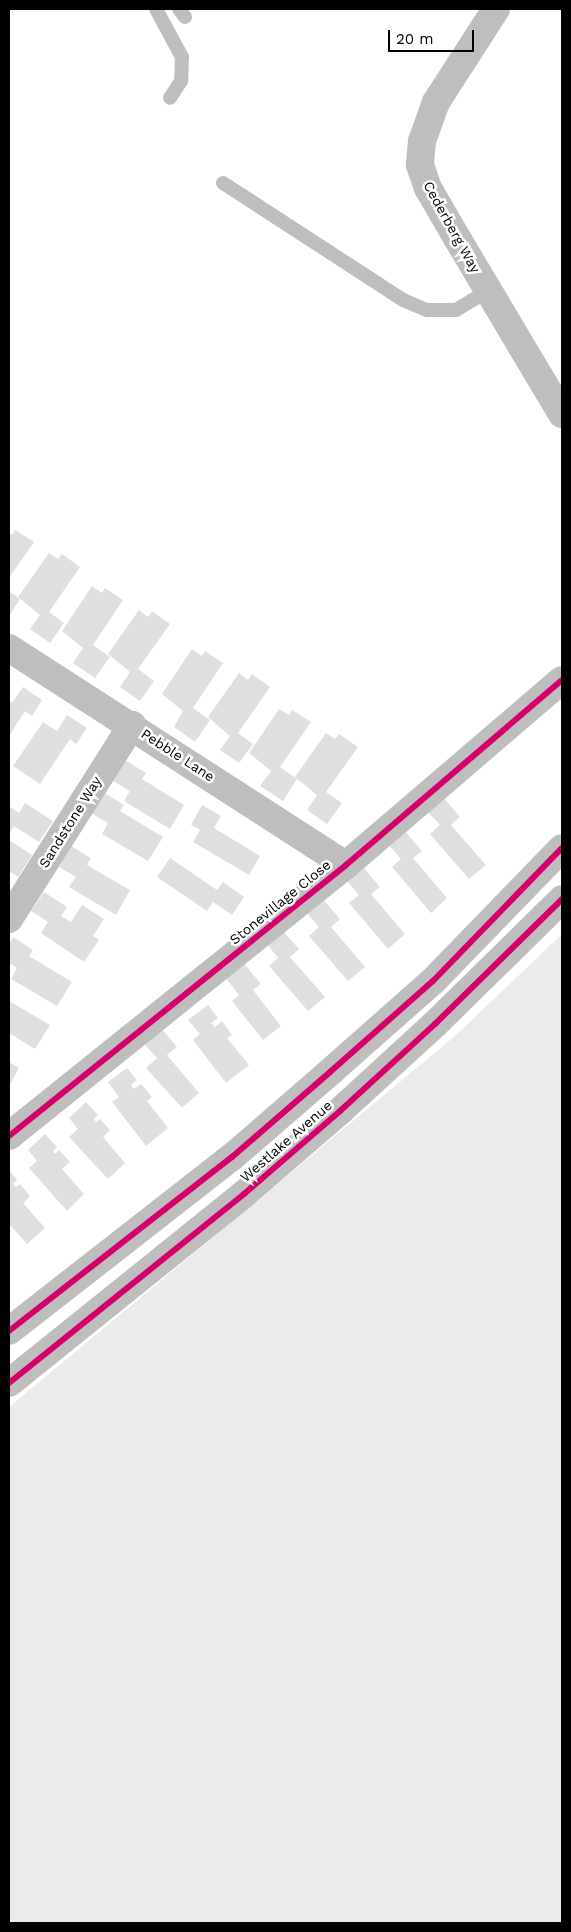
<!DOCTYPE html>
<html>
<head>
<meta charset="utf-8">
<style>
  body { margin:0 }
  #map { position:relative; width:571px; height:1932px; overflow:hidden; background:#fff; font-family:"Work Sans",sans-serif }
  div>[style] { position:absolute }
  .green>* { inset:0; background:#ebebeb }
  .building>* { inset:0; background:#dfdfdf }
  .service>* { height:14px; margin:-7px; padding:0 7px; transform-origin:7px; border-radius:7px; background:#bebebe }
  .minor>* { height:28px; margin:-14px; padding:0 14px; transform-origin:14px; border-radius:14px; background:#bebebe }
  .cycleway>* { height:6px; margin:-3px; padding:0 3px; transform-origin:3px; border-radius:3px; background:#d6006c }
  span { translate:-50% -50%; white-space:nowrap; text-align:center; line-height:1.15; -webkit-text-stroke:5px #fff; paint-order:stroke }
  .street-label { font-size:14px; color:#000 }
  .frame { position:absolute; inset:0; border:10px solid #000; pointer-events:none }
  .scale { position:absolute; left:388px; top:30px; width:86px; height:22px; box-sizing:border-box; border:2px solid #000; border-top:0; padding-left:6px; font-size:15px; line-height:18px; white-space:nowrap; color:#000; -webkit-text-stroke:4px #fff; paint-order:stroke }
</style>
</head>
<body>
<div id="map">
  <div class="green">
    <div style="clip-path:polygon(562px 934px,562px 1923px,9px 1923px,9px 1407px,455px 1036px)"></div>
  </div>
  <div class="building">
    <div style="clip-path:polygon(15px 530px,34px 542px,9px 578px,9px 533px,12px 535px)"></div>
    <div style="clip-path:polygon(49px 553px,58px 559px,62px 554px,80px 567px,49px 612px,64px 623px,50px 643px,30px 629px,40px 615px,18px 597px)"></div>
    <div style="clip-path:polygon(92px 586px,102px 593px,105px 588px,123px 600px,93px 645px,110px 657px,95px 678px,73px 663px,83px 648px,62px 631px)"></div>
    <div style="clip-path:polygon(9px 591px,20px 599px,9px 616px)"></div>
    <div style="clip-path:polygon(139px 610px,148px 617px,152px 611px,170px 624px,138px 669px,154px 681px,140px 701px,120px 687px,130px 672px,108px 654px)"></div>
    <div style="clip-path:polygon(192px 649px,202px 656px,205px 651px,223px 663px,193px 708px,210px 720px,195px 742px,174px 727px,183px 711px,162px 694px)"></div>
    <div style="clip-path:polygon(239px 673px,248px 680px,252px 674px,270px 687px,238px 733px,253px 744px,239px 763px,220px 750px,230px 736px,208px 717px)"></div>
    <div style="clip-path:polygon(23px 687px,42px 700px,32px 716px,25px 711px,9px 736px,9px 700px,12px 703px)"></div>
    <div style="clip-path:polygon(279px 709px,289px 715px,292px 710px,311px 722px,280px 767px,297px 779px,283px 801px,260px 786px,271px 771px,249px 753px)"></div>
    <div style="clip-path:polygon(67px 715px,87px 728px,76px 744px,70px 739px,40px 784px,13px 766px,43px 722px,57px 731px)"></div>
    <div style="clip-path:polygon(326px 733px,335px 739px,339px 734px,358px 747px,326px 792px,342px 803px,327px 824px,307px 810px,317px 795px,295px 777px)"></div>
    <div style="clip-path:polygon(125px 760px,146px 773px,142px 779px,184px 805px,170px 829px,124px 801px,130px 791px,113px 781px)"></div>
    <div style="clip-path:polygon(103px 792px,124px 805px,120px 811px,163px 837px,148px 861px,102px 834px,108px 823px,91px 813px)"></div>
    <div style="clip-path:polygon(443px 797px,460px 817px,451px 825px,486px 865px,469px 879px,430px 834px,440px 825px,427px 811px)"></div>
    <div style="clip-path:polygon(25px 803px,53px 821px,39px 842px,14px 826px,9px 834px,9px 806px,19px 813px)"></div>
    <div style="clip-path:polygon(202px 805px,221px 816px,214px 828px,260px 856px,249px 875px,193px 842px,200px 830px,191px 825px)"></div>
    <div style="clip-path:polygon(405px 831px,422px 851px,413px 858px,447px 898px,431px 913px,392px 867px,401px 859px,389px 845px)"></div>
    <div style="clip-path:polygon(9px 840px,32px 855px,18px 877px,9px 871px)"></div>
    <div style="clip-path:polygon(71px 846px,91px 858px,87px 865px,130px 890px,116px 915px,69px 887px,76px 877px,59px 867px)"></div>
    <div style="clip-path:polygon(170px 858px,217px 890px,223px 882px,244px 897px,232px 915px,213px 902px,207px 911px,157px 877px)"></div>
    <div style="clip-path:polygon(363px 867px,380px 887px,371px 894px,405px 934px,388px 949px,349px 903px,359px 895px,347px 881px)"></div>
    <div style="clip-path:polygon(44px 892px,67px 907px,61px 916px,71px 922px,82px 905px,104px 919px,93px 936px,99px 940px,84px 962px,41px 933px,48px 922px,31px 911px)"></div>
    <div style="clip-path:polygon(323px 899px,340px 919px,331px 927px,365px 967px,348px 981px,309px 936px,319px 927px,307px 913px)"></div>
    <div style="clip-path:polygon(282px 930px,299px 949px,290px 957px,325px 997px,308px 1011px,269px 966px,278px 958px,267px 944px)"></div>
    <div style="clip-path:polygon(13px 937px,33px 950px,29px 956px,72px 982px,57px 1006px,11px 979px,17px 968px,9px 963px,9px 944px)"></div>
    <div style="clip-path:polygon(243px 962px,261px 984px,253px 990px,281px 1026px,263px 1040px,232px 1001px,239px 995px,224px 976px)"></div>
    <div style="clip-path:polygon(9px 1001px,50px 1025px,35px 1049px,9px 1033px)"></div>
    <div style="clip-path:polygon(208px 1005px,218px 1018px,211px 1023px,215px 1027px,222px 1021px,232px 1035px,227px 1038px,249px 1065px,226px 1083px,193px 1040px,200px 1034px,188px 1020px)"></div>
    <div style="clip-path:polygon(161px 1028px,177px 1047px,167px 1055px,199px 1093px,182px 1108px,146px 1068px,157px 1058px,144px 1044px)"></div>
    <div style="clip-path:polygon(9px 1062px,19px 1068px,9px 1086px)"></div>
    <div style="clip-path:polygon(127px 1068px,137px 1080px,131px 1085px,134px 1089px,141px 1084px,152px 1097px,147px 1101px,168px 1128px,146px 1146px,112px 1102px,119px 1097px,108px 1082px)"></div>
    <div style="clip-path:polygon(86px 1102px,98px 1115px,94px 1119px,96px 1122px,100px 1119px,110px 1130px,103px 1137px,125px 1163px,108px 1179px,69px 1137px,78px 1129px,69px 1118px)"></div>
    <div style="clip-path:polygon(45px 1134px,57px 1147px,53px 1151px,55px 1154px,59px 1150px,70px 1162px,62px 1169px,84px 1194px,67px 1211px,29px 1168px,37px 1161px,28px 1150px)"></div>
    <div style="clip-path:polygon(9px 1170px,17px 1180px,13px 1184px,16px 1187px,20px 1184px,30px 1196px,23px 1203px,45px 1228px,27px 1244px,9px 1224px)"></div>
  </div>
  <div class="service">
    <div style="left:156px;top:9px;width:55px;rotate:61.6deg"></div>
    <div style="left:182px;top:57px;width:24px;rotate:92deg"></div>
    <div style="left:181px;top:81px;width:20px;rotate:123deg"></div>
    <div style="left:179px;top:9px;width:10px;rotate:53deg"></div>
    <div style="left:223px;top:183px;width:215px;rotate:33deg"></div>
    <div style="left:403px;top:300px;width:26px;rotate:23deg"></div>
    <div style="left:427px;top:310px;width:29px"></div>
    <div style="left:456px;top:310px;width:37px;rotate:-31deg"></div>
  </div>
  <div class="minor">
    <div style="left:496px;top:9px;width:111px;rotate:122.8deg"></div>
    <div style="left:436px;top:102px;width:41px;rotate:109.7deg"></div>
    <div style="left:422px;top:141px;width:24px;rotate:95deg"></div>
    <div style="left:420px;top:165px;width:24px;rotate:71deg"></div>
    <div style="left:428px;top:188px;width:58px;rotate:59.9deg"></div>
    <div style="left:457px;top:238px;width:205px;rotate:59.2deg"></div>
    <div style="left:9px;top:648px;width:401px;rotate:32.8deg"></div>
    <div style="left:9px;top:919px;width:230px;rotate:-57.6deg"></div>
    <div style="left:9px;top:1136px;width:432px;rotate:-38.8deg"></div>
    <div style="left:346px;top:865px;width:284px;rotate:-40.6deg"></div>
    <div style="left:9px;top:1331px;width:283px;rotate:-38deg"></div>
    <div style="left:232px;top:1157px;width:130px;rotate:-40.9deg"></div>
    <div style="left:330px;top:1072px;width:137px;rotate:-41.5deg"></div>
    <div style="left:433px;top:981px;width:185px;rotate:-45.9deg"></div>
    <div style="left:9px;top:1383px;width:302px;rotate:-38.8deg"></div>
    <div style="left:244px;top:1194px;width:127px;rotate:-40.8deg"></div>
    <div style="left:340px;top:1111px;width:129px;rotate:-42.5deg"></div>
    <div style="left:435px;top:1024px;width:178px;rotate:-44.5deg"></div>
  </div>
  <div class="cycleway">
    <div style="left:9px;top:1136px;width:432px;rotate:-38.8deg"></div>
    <div style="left:346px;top:865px;width:284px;rotate:-40.6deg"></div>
    <div style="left:9px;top:1331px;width:283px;rotate:-38deg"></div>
    <div style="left:232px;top:1157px;width:130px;rotate:-40.9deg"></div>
    <div style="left:330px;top:1072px;width:137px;rotate:-41.5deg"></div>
    <div style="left:433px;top:981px;width:185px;rotate:-45.9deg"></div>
    <div style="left:9px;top:1383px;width:302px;rotate:-38.8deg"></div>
    <div style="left:244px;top:1194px;width:127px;rotate:-40.8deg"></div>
    <div style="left:340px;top:1111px;width:129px;rotate:-42.5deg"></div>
    <div style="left:435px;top:1024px;width:178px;rotate:-44.5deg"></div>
  </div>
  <div class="street-label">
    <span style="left:452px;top:227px;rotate:61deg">Cederberg Way</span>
    <span style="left:178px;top:755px;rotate:33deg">Pebble Lane</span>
    <span style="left:70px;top:822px;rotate:-58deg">Sandstone Way</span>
    <span style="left:280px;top:902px;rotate:-39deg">Stonevillage Close</span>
    <span style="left:286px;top:1141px;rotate:-41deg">Westlake Avenue</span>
  </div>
  <div class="frame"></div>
  <div class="scale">20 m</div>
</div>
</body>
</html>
